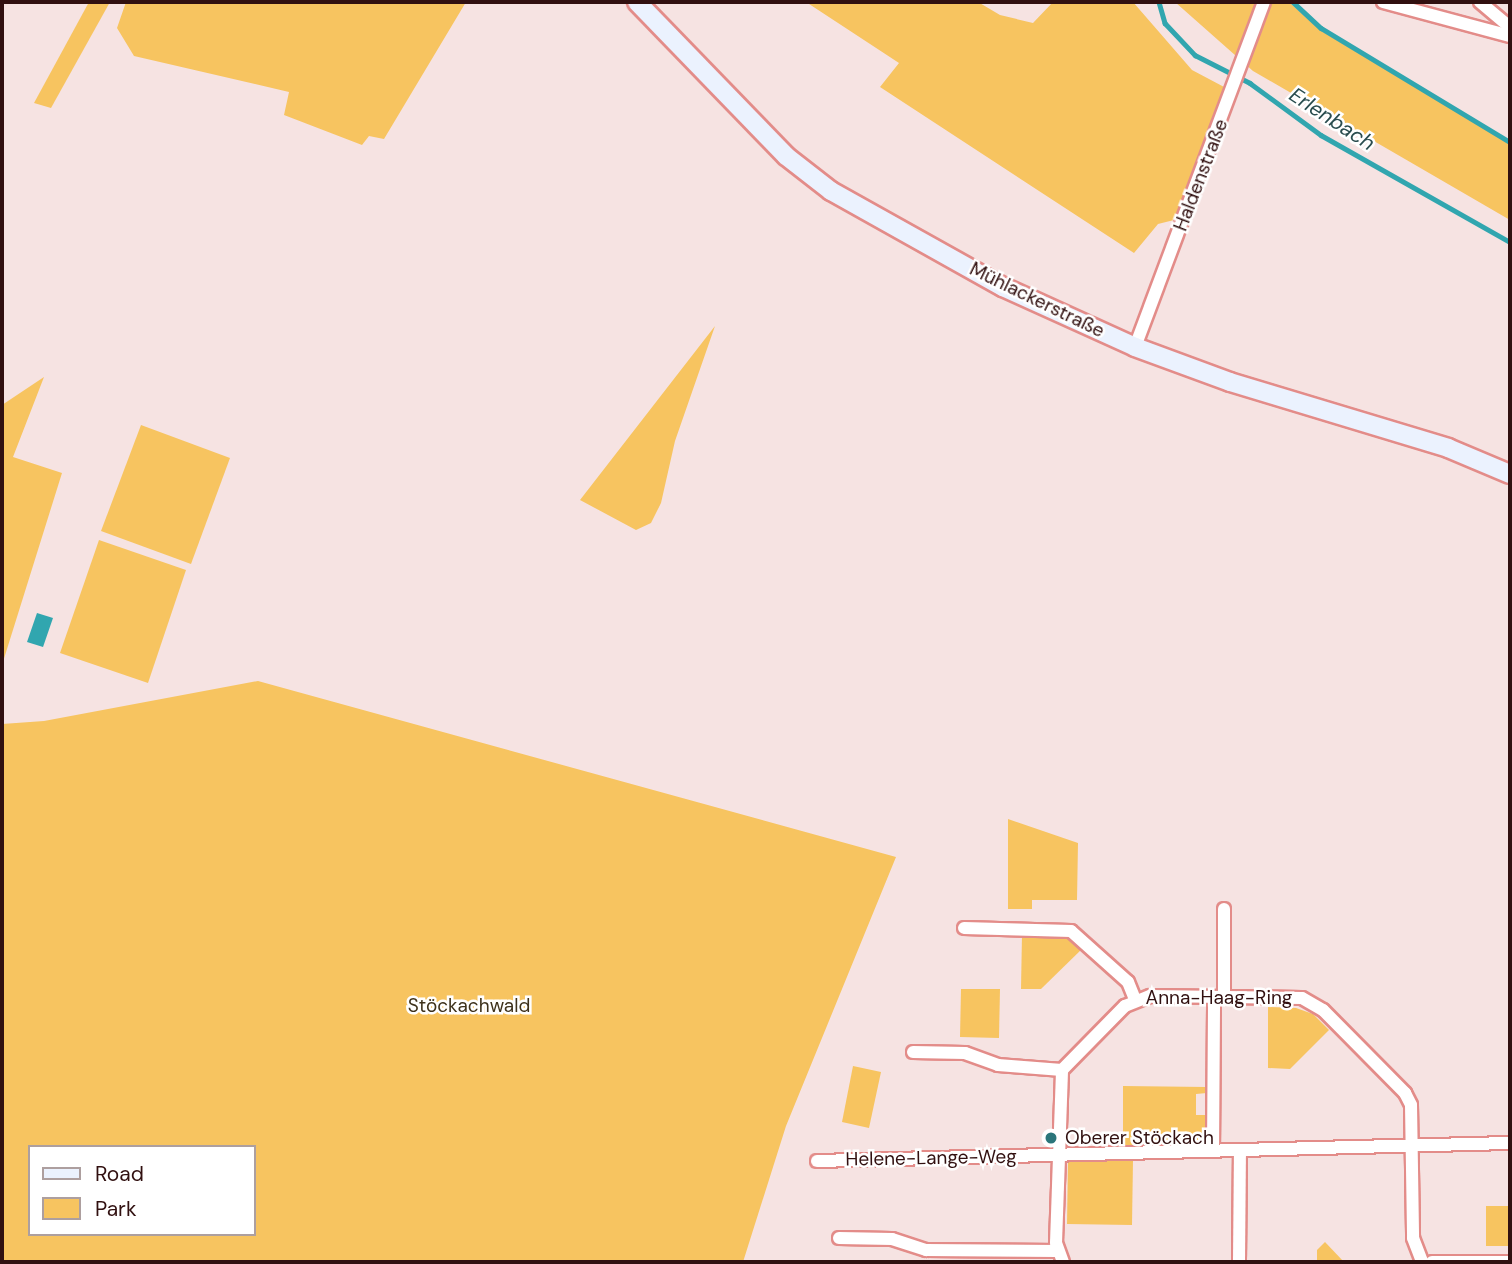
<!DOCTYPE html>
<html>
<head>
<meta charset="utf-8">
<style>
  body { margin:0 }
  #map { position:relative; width:1512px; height:1264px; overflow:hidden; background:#f6e3e2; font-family:"DM Sans",sans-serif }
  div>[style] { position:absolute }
  .green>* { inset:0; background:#f7c460 }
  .water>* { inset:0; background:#31a6af }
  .stream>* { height:4.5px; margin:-2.25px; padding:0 2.25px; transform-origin:2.25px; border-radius:2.25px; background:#31a6af }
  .roads { filter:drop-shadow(2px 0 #e38c89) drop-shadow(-2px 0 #e38c89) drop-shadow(0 2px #e38c89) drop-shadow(0 -2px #e38c89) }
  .street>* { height:12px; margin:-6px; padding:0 6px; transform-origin:6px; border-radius:6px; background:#fff }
  .secondary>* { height:18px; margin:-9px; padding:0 9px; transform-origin:9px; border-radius:9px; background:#ebf2fe }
  .dots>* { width:19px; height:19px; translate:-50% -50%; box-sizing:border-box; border:4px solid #fff; border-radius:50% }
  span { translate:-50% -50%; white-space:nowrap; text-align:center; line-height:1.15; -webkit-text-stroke:5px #fff; paint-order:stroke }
  .street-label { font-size:19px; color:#311010 }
  .park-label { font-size:19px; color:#3e321c }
  .poi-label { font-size:19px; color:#311010 }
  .left { translate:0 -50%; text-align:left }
  .water-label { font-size:21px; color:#2a4c4e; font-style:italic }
  .frame { position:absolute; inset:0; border:4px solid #311010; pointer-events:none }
  .legend { position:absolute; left:28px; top:1145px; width:228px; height:91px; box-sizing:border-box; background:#fff; border:2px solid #ad9f9f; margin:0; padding:9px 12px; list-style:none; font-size:21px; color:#311010 }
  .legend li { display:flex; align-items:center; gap:14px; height:35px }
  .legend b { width:35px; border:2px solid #ad9f9f }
</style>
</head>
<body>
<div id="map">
  <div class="green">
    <div style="clip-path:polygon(89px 2px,110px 2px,51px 108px,34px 103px)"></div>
    <div style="clip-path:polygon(126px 2px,466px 2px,384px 139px,369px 136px,362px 145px,284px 115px,289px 92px,134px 56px,117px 28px)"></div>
    <div style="clip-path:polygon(806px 2px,978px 2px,1000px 15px,1033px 23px,1053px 2px,1133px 2px,1192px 70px,1226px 88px,1174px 220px,1158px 224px,1134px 253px,880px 87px,899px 63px)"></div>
    <div style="clip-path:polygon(1175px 2px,1289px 2px,1320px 30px,1510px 144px,1510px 220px,1253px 71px)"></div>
    <div style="clip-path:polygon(715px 326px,675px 441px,661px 503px,651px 523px,636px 530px,580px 500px)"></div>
    <div style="clip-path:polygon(44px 377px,13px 457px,62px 473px,2px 665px,2px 405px)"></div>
    <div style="clip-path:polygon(141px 425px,230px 458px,191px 564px,101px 531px)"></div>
    <div style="clip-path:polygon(99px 540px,186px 570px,148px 683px,60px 653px)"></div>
    <div style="clip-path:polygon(evenodd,258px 681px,896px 857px,786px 1126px,743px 1262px,2px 1262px,2px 724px,44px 721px,258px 681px,30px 1147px,254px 1147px,254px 1234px,30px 1234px,30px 1147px)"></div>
    <div style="clip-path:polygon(1008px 819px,1078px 843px,1077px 900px,1032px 900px,1032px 909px,1008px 909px)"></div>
    <div style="clip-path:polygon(1022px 934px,1069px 936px,1084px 947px,1041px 989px,1021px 989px)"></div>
    <div style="clip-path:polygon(961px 989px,1000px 989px,999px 1038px,960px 1037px)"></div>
    <div style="clip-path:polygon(1268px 1007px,1296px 1008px,1313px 1014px,1329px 1030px,1290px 1069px,1268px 1068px)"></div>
    <div style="clip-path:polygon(853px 1066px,881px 1072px,869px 1128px,842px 1122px)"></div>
    <div style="clip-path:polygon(1123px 1086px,1207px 1087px,1207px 1093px,1196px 1094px,1196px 1115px,1207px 1115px,1207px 1145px,1123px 1146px)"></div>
    <div style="clip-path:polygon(1133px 1160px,1132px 1225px,1067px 1224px,1068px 1161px)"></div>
    <div style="clip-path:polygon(1486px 1206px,1510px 1206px,1510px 1246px,1486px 1246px)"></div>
    <div style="clip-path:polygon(1325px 1242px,1344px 1262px,1317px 1262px,1317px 1250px)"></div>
  </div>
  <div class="water">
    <div style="clip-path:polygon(37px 613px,53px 618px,43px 647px,27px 642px)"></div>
  </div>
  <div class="stream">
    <div style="left:1159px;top:2px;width:22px;rotate:74deg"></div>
    <div style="left:1165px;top:23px;width:44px;rotate:46.8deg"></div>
    <div style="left:1195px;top:55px;width:62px;rotate:27deg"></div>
    <div style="left:1250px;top:83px;width:88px;rotate:36.2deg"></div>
    <div style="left:1321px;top:135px;width:217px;rotate:29.5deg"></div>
    <div style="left:1293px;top:2px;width:38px;rotate:43deg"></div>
    <div style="left:1321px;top:28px;width:221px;rotate:31.1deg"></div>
  </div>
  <div class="roads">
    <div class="street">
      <div style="left:1383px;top:2px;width:131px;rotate:15deg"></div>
      <div style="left:1480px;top:2px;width:39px;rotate:40deg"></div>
      <div style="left:1135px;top:347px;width:368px;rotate:-69.5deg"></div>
      <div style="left:1224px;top:909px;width:88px;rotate:90deg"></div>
      <div style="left:964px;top:928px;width:107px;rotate:1.6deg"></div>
      <div style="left:1071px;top:931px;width:76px;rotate:41.8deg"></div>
      <div style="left:1128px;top:982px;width:18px;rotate:68deg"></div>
      <div style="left:913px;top:1052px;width:52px;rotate:1.1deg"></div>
      <div style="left:965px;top:1053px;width:35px;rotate:20deg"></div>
      <div style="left:998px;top:1065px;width:64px;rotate:4.5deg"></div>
      <div style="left:1213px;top:1151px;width:154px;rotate:-89.6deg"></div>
      <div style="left:817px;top:1161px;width:693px;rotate:-1.49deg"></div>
      <div style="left:839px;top:1238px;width:53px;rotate:1.1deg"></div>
      <div style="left:892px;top:1239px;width:36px;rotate:18deg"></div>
      <div style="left:926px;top:1250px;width:131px;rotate:0.4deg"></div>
      <div style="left:1063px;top:1262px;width:20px;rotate:-110deg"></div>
      <div style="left:1056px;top:1243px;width:173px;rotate:-88deg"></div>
      <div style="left:1062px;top:1070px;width:90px;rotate:-45.5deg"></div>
      <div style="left:1125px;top:1006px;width:27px;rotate:-22deg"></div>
      <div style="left:1150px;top:996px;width:152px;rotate:0.8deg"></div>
      <div style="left:1302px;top:998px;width:24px;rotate:30deg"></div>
      <div style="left:1323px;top:1010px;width:117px;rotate:45.3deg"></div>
      <div style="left:1405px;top:1093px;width:13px;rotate:63deg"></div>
      <div style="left:1411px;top:1105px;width:133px;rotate:89.1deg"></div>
      <div style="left:1413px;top:1238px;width:26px;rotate:69deg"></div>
      <div style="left:1239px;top:1262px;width:112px;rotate:-89.5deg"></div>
      <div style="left:1432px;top:1262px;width:78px"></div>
    </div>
    <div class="secondary">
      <div style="left:637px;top:2px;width:214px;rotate:45.9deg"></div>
      <div style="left:786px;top:156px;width:57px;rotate:37.9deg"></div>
      <div style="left:831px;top:191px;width:197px;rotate:29.2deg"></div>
      <div style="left:1003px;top:287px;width:145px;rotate:24.4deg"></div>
      <div style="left:1135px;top:347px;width:101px;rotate:20.2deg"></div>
      <div style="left:1230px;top:382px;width:228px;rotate:16.8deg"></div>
      <div style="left:1448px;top:448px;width:67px;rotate:22.8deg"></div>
    </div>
  </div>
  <div class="dots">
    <div style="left:1051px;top:1138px;background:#2b757a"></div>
  </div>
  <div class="street-label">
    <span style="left:1201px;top:175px;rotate:-69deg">Haldenstraße</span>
    <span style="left:1037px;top:300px;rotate:26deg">Mühlackerstraße</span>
    <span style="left:1219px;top:998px">Anna-Haag-Ring</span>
    <span style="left:931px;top:1158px;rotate:-1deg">Helene-Lange-Weg</span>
  </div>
  <div class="park-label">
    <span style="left:469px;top:1006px">Stöckachwald</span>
  </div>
  <div class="poi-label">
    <span class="left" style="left:1065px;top:1138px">Oberer Stöckach</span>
  </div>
  <div class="water-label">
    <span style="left:1332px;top:119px;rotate:33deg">Erlenbach</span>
  </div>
  <div class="frame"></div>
  <ul class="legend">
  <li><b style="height:9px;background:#ebf2fe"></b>Road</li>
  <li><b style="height:19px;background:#f7c460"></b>Park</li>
  </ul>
</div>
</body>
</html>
